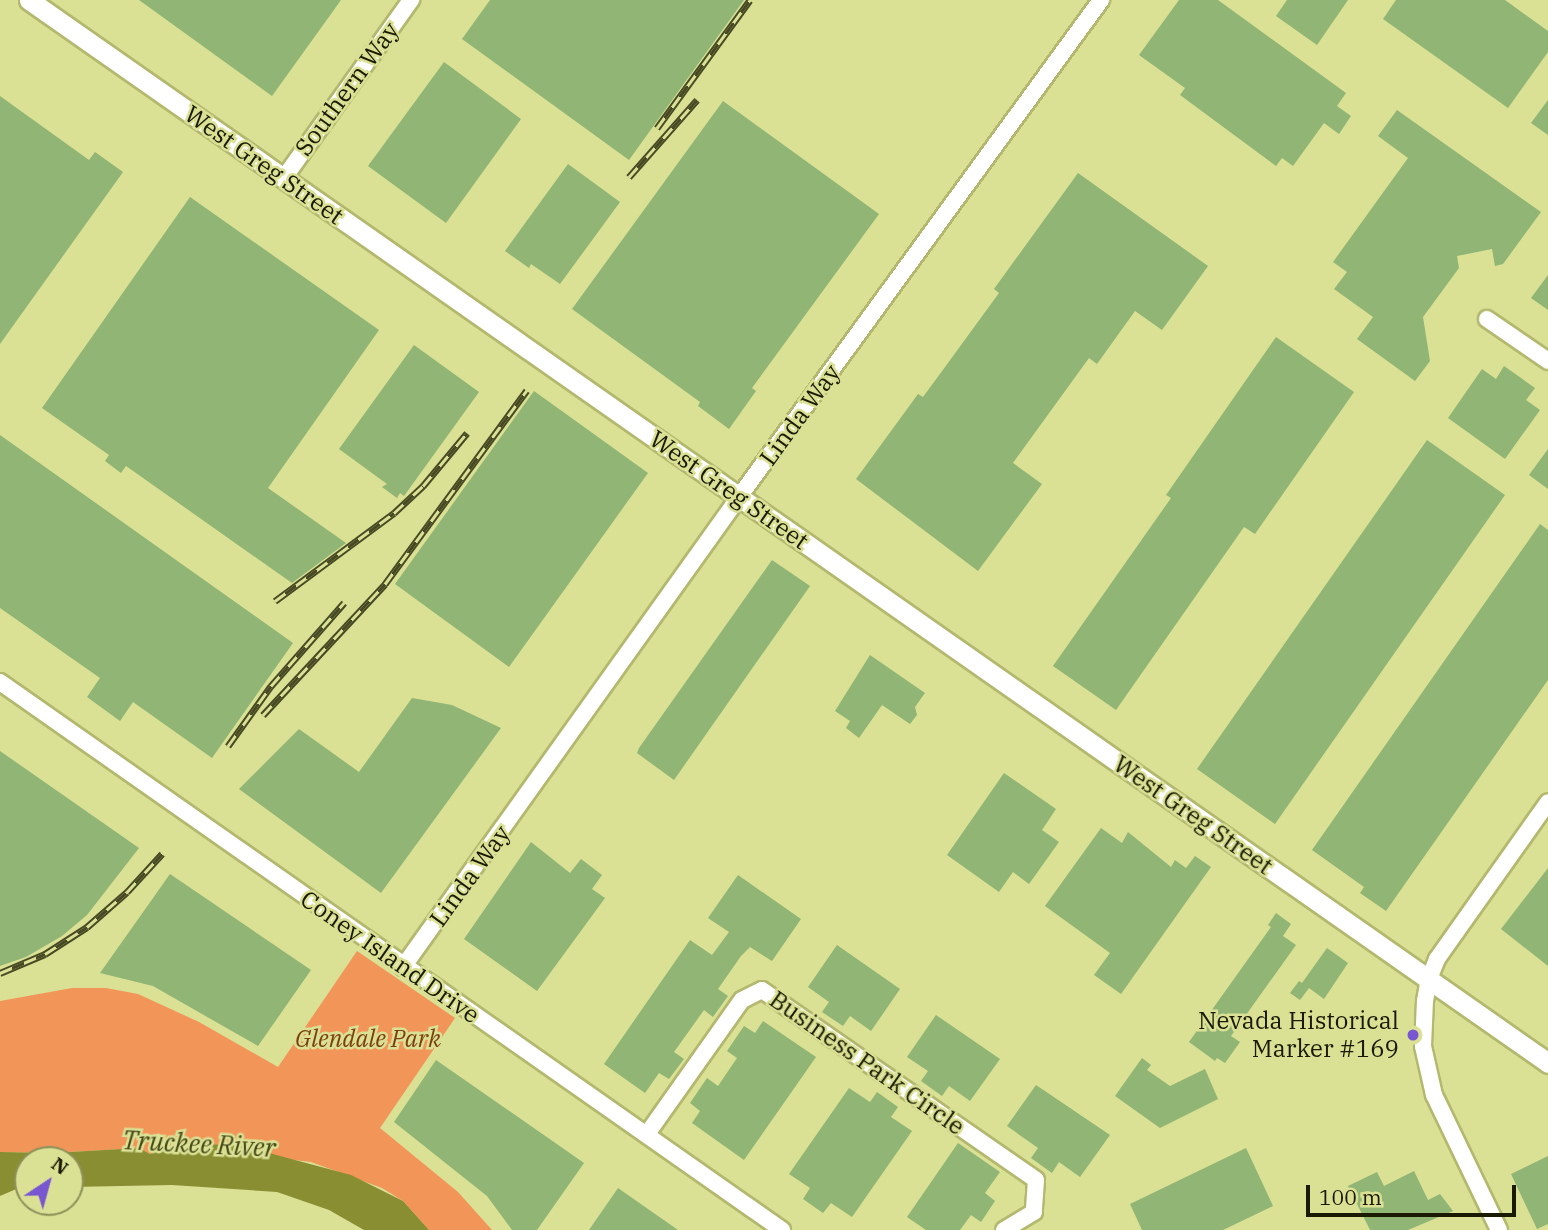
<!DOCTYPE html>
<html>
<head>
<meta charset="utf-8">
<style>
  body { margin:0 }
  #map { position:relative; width:1548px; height:1230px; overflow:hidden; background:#dae094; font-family:"IBM Plex Serif",serif }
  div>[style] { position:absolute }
  .green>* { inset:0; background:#f29558 }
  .water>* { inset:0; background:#898e33 }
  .building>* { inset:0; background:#90b574 }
  .roads { filter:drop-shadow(2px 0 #b3b86e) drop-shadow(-2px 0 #b3b86e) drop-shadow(0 2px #b3b86e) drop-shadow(0 -2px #b3b86e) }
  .minor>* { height:16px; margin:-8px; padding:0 8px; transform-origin:8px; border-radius:8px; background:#fff }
  .major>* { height:19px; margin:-9.5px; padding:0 9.5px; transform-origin:9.5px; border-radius:9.5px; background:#fff }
  .rail>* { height:7px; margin-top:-3.5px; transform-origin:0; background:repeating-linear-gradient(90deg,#dae094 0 13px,#474923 0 26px); box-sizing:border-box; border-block:2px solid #474923 }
  .dots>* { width:19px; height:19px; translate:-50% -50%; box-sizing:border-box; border:4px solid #dae094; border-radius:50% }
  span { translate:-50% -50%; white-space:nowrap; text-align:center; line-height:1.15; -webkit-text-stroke:5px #dae094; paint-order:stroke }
  .street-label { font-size:24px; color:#191a00 }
  .poi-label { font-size:24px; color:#191a00 }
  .right { translate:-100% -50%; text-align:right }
  .park-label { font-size:24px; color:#7e3f10; font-style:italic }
  .water-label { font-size:26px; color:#454817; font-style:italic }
  .north { position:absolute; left:14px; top:1146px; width:70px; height:70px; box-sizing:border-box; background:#dae094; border:2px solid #8d9159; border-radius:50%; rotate:36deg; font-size:19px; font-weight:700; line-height:28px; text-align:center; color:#191a00 }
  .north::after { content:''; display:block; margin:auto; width:24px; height:32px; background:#7957d1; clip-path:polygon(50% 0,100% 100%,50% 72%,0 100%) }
  .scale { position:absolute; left:1306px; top:1185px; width:210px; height:32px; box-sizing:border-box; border:4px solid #191a00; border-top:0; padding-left:9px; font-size:21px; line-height:24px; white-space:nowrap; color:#191a00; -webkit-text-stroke:5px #dae094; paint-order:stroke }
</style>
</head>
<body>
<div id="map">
  <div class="green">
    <div style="clip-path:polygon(357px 951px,455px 1018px,380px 1128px,458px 1192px,492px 1230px,429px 1230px,403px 1201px,382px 1188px,311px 1162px,286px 1159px,239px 1145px,162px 1147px,150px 1154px,139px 1148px,53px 1153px,0 1152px,0 1001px,72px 988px,106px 988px,138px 994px,199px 1022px,278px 1067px)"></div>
  </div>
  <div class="water">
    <div style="clip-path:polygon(183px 1144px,239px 1145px,351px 1175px,403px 1201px,429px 1230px,364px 1230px,329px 1210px,277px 1192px,172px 1185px,70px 1187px,70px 1160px,28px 1160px,28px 1184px,0 1196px,0 1152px,53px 1153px,139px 1148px,150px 1154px,162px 1147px)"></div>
  </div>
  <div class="building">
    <div style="clip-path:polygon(139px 0,341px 0,272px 96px)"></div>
    <div style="clip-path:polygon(490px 0,744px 0,629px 160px,462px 39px)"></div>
    <div style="clip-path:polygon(1179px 0,1218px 0,1346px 93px,1337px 106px,1351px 116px,1339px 134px,1324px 123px,1293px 166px,1282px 158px,1276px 166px,1180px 95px,1185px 88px,1139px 55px)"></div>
    <div style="clip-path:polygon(1287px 0,1348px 0,1317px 45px,1276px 16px)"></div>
    <div style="clip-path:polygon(1396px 0,1505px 0,1548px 31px,1548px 52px,1508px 108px,1383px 19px)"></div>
    <div style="clip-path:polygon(444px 62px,521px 119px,446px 223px,368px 166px)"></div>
    <div style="clip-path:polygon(0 96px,89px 160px,95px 152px,123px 172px,0 344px)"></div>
    <div style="clip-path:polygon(1548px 100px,1548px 135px,1531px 123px)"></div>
    <div style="clip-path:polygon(723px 101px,879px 214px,752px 388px,756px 391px,729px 429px,698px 406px,700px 402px,572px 309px)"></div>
    <div style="clip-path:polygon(1397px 110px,1541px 212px,1503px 264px,1495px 266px,1492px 249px,1457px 256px,1459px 268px,1423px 317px,1430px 361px,1415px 381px,1357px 339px,1373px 317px,1334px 289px,1347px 272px,1333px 262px,1408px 158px,1378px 136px)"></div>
    <div style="clip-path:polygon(568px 164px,620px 202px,560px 284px,531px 264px,529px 268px,505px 251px)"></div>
    <div style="clip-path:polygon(1078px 173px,1208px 266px,1162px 330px,1135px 311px,1097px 364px,1089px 358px,1013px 463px,1042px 484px,978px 571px,856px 479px,918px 394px,923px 397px,945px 367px,999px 293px,994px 289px)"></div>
    <div style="clip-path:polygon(190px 197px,379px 330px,268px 488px,346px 543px,292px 583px,126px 466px,121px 473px,105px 461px,109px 455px,42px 408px)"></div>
    <div style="clip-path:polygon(1548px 275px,1548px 310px,1531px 298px)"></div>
    <div style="clip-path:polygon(1276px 337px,1354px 392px,1255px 534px,1244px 527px,1116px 710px,1053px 666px,1171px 498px,1166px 495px)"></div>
    <div style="clip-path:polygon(414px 345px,479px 392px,404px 496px,400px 493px,397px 498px,382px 487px,387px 484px,339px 449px)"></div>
    <div style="clip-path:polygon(1504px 366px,1535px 388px,1526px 400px,1540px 410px,1505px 459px,1448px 418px,1482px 369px,1496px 379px)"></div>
    <div style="clip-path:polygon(534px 391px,648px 473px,509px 667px,395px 584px)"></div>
    <div style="clip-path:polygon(0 435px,293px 643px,212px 758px,133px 702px,120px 721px,87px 697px,100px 678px,0 608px)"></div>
    <div style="clip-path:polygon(1427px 440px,1505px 495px,1275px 824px,1197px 769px)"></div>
    <div style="clip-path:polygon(1548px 449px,1548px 489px,1529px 475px)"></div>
    <div style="clip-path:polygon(1540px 524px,1548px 530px,1548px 680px,1386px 911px,1360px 893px,1364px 887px,1312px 850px)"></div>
    <div style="clip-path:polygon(772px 560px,810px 586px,674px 780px,637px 753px,639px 748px)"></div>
    <div style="clip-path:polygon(870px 655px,925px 693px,915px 707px,917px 715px,910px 724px,882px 705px,859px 738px,846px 728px,850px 721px,835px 711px)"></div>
    <div style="clip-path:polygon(412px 698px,452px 705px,501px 728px,381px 893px,239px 789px,299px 729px,359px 772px)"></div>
    <div style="clip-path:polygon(0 751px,139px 848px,87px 915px,62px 936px,26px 957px,0 966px)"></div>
    <div style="clip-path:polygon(1004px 773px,1056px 809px,1042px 830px,1059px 842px,1029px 884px,1013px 872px,999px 892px,947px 855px)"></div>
    <div style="clip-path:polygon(1101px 828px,1122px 843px,1128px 832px,1171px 867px,1175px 860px,1186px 868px,1195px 856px,1211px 867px,1121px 994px,1094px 975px,1110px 953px,1045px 906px)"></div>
    <div style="clip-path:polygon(531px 842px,570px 873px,581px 859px,602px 875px,592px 889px,605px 898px,537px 991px,464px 939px)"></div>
    <div style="clip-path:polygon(1548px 868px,1548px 966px,1501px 929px)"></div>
    <div style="clip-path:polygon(170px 874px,311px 970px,258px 1046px,153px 986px,100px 973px)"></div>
    <div style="clip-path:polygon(738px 875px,801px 919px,772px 961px,750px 947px,741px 956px,718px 989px,728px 996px,713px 1017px,704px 1010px,674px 1052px,684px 1059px,669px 1079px,659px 1073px,645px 1093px,604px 1064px,690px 940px,712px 955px,729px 932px,708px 918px)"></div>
    <div style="clip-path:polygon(1276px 913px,1291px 924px,1283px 936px,1296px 945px,1231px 1036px,1240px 1042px,1225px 1063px,1217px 1058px,1215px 1061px,1189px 1042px,1271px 927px,1268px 925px)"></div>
    <div style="clip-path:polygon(837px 945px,900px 989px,871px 1031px,850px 1016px,843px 1026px,822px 1012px,829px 1002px,808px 987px)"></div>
    <div style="clip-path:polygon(1327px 948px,1348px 963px,1324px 999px,1309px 988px,1300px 1000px,1290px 993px,1299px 981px,1302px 983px)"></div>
    <div style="clip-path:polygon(936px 1015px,1000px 1059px,970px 1101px,949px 1086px,942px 1096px,921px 1081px,928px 1071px,907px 1057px)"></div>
    <div style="clip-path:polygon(763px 1021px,816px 1057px,744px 1160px,692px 1123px,700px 1111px,690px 1103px,707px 1078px,718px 1086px,737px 1058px,727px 1051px,744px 1026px,755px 1033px)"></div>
    <div style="clip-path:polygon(1142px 1058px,1151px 1065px,1147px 1070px,1170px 1086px,1205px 1069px,1218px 1099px,1160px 1128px,1115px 1096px)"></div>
    <div style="clip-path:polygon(436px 1060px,584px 1163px,537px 1230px,512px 1230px,487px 1196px,394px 1122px)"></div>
    <div style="clip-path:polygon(1036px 1085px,1110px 1135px,1080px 1177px,1059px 1162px,1052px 1173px,1031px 1158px,1038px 1148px,1007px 1126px)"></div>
    <div style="clip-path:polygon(849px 1088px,870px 1102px,877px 1092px,898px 1107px,891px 1117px,912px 1131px,852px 1217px,831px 1203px,823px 1213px,803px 1199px,810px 1188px,789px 1174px)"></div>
    <div style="clip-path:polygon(958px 1143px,1000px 1172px,985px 1193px,995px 1201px,981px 1222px,971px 1215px,960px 1230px,926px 1230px,907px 1217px)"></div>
    <div style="clip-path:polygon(1246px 1148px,1273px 1206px,1223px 1230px,1142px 1230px,1130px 1204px)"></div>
    <div style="clip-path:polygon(1548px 1156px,1548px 1224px,1537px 1229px,1511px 1174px)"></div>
    <div style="clip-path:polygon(1414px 1171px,1428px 1200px,1440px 1194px,1453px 1211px,1408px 1230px,1370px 1230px,1348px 1186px,1377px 1172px,1384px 1186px)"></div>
    <div style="clip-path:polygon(618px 1188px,678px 1230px,589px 1230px)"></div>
  </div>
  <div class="roads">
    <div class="minor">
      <div style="left:284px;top:178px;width:219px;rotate:-54.5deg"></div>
      <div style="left:1487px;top:319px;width:74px;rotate:34.5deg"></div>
      <div style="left:0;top:682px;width:955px;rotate:35.02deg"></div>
      <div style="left:403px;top:967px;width:578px;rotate:-54.44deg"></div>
      <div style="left:739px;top:497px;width:615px;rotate:-53.93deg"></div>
      <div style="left:647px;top:1134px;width:164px;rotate:-54.7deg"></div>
      <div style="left:742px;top:1000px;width:22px;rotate:-27deg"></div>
      <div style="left:762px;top:990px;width:333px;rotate:34.7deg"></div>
      <div style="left:1036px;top:1180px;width:32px;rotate:94deg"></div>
      <div style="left:1034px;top:1212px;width:35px;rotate:149deg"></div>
      <div style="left:1499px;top:1230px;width:150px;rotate:-115.7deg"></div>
      <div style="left:1434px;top:1095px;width:50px;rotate:-102.7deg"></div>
      <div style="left:1423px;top:1046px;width:45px;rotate:-87.5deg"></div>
      <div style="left:1425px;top:1001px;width:22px;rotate:-80deg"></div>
      <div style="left:1429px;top:979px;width:22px;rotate:-68deg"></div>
      <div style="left:1437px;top:959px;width:192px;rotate:-54.7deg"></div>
    </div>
    <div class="major">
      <div style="left:29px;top:0;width:1854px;rotate:34.98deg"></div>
    </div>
  </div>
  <div class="rail">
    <div style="left:657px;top:128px;width:158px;rotate:-54deg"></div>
    <div style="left:629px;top:177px;width:103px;rotate:-48.6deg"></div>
    <div style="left:275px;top:601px;width:148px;rotate:-36.5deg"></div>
    <div style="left:394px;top:513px;width:40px;rotate:-43deg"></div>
    <div style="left:423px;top:486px;width:69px;rotate:-50.3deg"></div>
    <div style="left:263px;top:715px;width:179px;rotate:-47deg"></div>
    <div style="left:385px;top:584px;width:240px;rotate:-53.8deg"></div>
    <div style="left:228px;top:746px;width:74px;rotate:-54.4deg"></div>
    <div style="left:271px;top:686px;width:111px;rotate:-48.7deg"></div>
    <div style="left:0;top:973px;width:49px;rotate:-22.9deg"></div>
    <div style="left:45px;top:954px;width:50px;rotate:-32.7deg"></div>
    <div style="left:87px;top:927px;width:53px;rotate:-41.2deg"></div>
    <div style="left:127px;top:892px;width:52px;rotate:-47.4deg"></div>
  </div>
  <div class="dots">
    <div style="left:1413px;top:1035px;background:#7957d1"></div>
  </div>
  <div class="street-label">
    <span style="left:347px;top:89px;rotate:-54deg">Southern Way</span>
    <span style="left:264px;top:165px;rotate:35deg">West Greg Street</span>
    <span style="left:800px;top:415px;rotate:-54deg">Linda Way</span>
    <span style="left:729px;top:490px;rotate:35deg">West Greg Street</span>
    <span style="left:1193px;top:815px;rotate:35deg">West Greg Street</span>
    <span style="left:470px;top:876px;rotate:-54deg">Linda Way</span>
    <span style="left:390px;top:957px;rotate:35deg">Coney Island Drive</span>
    <span style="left:867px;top:1063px;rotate:35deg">Business Park Circle</span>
  </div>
  <div class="poi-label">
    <span class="right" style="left:1399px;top:1035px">Nevada Historical<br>Marker #169</span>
  </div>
  <div class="park-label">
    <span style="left:368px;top:1039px">Glendale Park</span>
  </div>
  <div class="water-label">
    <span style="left:199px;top:1144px;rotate:3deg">Truckee River</span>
  </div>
  <div class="north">N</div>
  <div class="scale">100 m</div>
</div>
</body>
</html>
